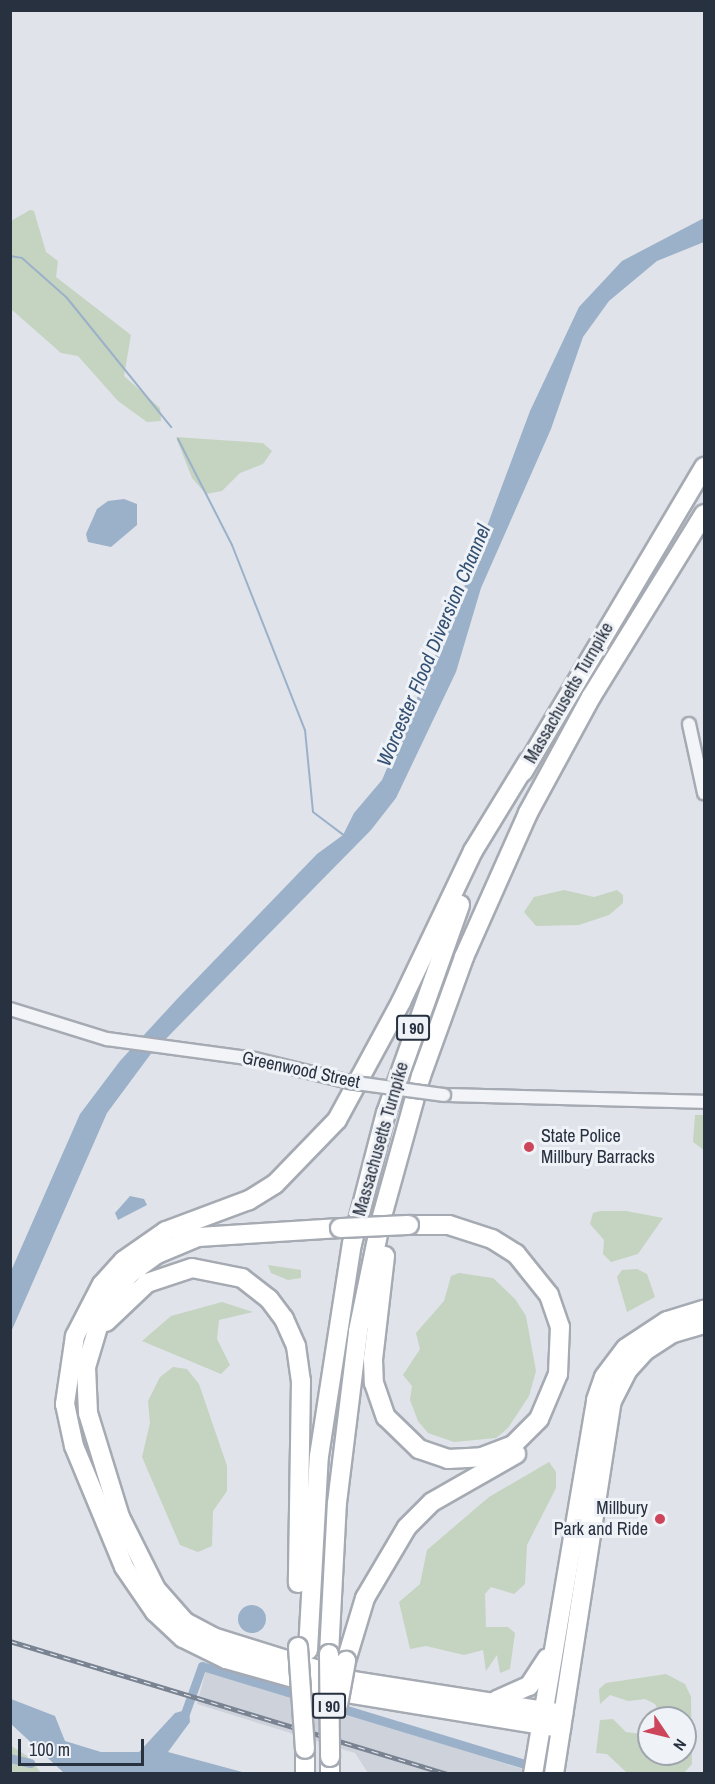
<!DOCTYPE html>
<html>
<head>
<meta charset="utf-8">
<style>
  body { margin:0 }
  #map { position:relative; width:715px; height:1784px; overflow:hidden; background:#e0e3e9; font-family:"Archivo Narrow",sans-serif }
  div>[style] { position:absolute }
  .built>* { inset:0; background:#ced2db }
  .green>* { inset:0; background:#c5d3c1 }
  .water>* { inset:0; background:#9bb1c9 }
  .round { border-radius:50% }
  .stream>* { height:2px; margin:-1px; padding:0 1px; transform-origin:1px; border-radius:1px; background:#9bb1c9 }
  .canal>* { height:9px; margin:-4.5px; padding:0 4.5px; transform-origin:4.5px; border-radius:4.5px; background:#9bb1c9 }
  .roads { filter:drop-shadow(2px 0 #a5aab3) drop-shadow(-2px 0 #a5aab3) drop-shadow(0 2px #a5aab3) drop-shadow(0 -2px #a5aab3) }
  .minor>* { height:12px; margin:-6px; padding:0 6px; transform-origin:6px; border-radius:6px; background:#f2f4f7 }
  .highway>* { height:18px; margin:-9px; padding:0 9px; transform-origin:9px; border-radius:9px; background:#fff }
  .rail>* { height:4.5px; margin-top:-2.25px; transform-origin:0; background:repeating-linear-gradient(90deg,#eff2f6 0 7px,#798392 0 14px); box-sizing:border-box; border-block:2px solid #798392 }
  .bridges { filter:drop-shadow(2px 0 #a5aab3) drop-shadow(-2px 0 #a5aab3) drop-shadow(0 2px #a5aab3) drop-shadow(0 -2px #a5aab3) }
  .minor-bridge>* { height:12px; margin:-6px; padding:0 6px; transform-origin:6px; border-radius:6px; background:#f2f4f7 }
  .highway-bridge>* { height:18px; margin:-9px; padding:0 9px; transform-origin:9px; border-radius:9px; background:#fff }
  .dots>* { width:16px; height:16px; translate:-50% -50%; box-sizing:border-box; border:3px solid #eff2f6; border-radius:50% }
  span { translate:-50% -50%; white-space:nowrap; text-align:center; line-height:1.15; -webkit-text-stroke:6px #eff2f6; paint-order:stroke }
  .shield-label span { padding:2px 4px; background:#eff2f6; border:2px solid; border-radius:4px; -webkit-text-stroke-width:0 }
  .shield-label { font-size:16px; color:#283140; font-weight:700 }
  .street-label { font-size:18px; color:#283140 }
  .poi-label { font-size:18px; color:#283140 }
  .left { translate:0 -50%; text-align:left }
  .right { translate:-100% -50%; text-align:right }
  .water-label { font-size:20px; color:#335073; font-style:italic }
  .frame { position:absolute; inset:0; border:12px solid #283140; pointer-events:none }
  .north { position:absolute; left:637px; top:1706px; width:60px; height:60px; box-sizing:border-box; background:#eff2f6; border:2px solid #9fa5ad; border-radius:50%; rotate:125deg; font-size:16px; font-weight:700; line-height:24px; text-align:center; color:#283140 }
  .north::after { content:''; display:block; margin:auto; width:21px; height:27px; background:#cd455a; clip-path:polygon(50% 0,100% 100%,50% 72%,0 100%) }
  .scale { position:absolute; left:18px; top:1739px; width:126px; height:27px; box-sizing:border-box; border:3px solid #283140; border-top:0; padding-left:8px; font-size:18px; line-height:21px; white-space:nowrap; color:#283140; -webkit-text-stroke:4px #eff2f6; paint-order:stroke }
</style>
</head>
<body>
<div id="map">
  <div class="built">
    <div style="clip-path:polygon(206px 1670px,535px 1773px,368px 1773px,355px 1753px,197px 1704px)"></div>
  </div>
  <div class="green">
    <div style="clip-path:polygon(30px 210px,34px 211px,46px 252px,58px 261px,56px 277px,131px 335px,124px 376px,160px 408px,161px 421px,147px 422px,118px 401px,78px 356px,61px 353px,11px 309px,11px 221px)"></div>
    <div style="clip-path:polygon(176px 437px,263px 443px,272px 451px,263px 464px,240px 473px,222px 491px,206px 494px,192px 478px)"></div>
    <div style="clip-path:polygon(564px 890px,594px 897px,617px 890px,623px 895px,623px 903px,609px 915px,579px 925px,536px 926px,524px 912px,534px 897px)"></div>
    <div style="clip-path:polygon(695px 1115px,704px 1115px,704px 1150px,693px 1142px)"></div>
    <div style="clip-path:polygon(600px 1211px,626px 1211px,663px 1218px,638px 1254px,611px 1262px,603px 1254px,604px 1240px,590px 1224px,593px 1213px)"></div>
    <div style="clip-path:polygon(268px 1265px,301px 1270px,301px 1278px,288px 1280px,271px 1273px)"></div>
    <div style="clip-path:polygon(637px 1269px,647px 1274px,655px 1297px,627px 1312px,617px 1277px,622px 1270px)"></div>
    <div style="clip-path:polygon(459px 1273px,493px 1278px,515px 1299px,526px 1316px,536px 1371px,529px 1396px,508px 1428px,496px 1438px,454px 1442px,428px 1433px,418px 1421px,410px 1400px,412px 1386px,403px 1375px,420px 1349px,416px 1333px,444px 1301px,451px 1276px)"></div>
    <div style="clip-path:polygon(222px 1302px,253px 1312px,219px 1320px,217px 1339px,230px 1365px,221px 1374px,142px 1341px,171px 1316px)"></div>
    <div style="clip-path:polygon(173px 1367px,187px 1369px,199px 1384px,227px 1466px,227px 1491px,213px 1511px,212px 1546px,198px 1552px,180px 1545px,142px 1457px,150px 1423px,148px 1401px,160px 1377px)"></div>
    <div style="clip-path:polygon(549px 1462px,556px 1472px,556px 1488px,527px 1545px,525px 1584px,514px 1594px,491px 1587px,485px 1594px,486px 1627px,508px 1627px,515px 1633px,510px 1669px,500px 1673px,497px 1655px,486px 1671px,483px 1650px,464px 1655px,426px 1646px,410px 1649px,399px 1602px,420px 1584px,427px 1550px,489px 1497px)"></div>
    <div style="clip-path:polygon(666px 1674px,685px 1684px,691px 1697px,692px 1764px,684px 1773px,627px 1773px,607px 1754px,596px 1753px,600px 1720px,613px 1719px,626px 1732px,649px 1735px,649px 1754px,685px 1754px,685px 1718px,662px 1718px,655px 1704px,645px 1699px,628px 1701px,610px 1695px,600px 1704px,599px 1689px,606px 1683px)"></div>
    <div style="clip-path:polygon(10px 1745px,30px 1758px,41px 1773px,11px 1773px)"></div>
  </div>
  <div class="water">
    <div style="clip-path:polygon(704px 218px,704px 242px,657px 261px,609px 301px,583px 337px,551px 429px,481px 588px,456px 672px,396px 798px,371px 830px,150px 1055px,107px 1113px,11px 1332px,11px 1271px,80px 1114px,120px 1061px,178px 998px,317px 854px,343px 835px,354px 813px,382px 780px,462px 593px,530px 411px,579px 307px,622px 261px)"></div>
    <div style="clip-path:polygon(124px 499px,137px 504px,137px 525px,111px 547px,88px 542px,86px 534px,97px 509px,108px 501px)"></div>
    <div style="clip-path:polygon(130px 1196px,144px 1199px,147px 1205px,118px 1220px,115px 1213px)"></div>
    <div class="round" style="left:238px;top:1605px;width:28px;height:28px"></div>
    <div style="clip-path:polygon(11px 1699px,55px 1716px,65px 1741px,101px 1752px,139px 1752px,175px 1713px,189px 1709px,190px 1722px,168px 1752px,246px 1773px,64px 1773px,11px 1724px)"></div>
  </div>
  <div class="stream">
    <div style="left:10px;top:256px;width:12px;rotate:9deg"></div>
    <div style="left:22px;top:258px;width:60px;rotate:41.6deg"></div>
    <div style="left:67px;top:298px;width:166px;rotate:51.1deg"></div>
    <div style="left:178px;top:439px;width:119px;rotate:63deg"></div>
    <div style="left:232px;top:545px;width:199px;rotate:68.5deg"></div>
    <div style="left:305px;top:730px;width:82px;rotate:84.4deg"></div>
    <div style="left:313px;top:812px;width:38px;rotate:37deg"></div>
  </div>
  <div class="canal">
    <div style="left:183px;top:1719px;width:56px;rotate:-70.3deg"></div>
    <div style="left:202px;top:1666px;width:371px;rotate:16.9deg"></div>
    <div style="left:10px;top:1758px;width:21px;rotate:14deg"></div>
  </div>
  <div class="roads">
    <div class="minor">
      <div style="left:689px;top:724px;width:71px;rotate:77.7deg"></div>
      <div style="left:10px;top:1009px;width:102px;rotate:17.2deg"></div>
      <div style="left:107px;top:1039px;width:149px;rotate:7.7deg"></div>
      <div style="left:255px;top:1059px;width:97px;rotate:13.7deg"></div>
      <div style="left:444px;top:1095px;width:260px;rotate:1.5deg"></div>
    </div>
    <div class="highway">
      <div style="left:528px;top:761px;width:105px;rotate:121.4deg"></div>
      <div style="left:473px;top:851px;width:167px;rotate:115.5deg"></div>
      <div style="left:401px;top:1002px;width:134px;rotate:118.5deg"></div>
      <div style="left:337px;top:1120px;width:89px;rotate:134.1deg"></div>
      <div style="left:275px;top:1184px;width:31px;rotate:148deg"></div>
      <div style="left:249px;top:1200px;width:89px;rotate:159.5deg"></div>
      <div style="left:166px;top:1231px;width:52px;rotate:145.1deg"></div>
      <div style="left:123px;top:1261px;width:31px;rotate:132deg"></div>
      <div style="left:102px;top:1284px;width:59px;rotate:117.4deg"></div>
      <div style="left:75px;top:1336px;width:69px;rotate:98.4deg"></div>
      <div style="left:65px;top:1404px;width:43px;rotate:77.9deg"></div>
      <div style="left:74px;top:1446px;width:131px;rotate:67.5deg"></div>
      <div style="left:124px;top:1567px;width:55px;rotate:55.4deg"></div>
      <div style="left:155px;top:1612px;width:38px;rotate:43deg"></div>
      <div style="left:183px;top:1638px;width:48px;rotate:26deg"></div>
      <div style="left:226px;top:1659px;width:126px;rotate:15.7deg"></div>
      <div style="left:347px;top:1693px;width:217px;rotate:9.3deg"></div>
      <div style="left:523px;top:772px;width:355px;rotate:-59.3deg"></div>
      <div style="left:340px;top:1228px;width:142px;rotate:176.4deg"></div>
      <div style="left:198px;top:1237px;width:44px;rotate:157.5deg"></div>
      <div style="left:157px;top:1254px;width:34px;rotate:144deg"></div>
      <div style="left:129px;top:1274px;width:51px;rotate:123.1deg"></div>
      <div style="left:101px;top:1317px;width:52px;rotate:106.7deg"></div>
      <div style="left:86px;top:1367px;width:46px;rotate:87.5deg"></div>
      <div style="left:88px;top:1413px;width:109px;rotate:72.9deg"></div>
      <div style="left:120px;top:1517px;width:80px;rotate:63.4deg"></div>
      <div style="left:156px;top:1589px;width:44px;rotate:48.7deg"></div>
      <div style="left:185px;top:1622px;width:32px;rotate:28deg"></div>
      <div style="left:213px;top:1637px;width:147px;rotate:17.4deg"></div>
      <div style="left:353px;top:1681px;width:213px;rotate:8.9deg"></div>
      <div style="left:385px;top:1256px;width:104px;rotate:96.6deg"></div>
      <div style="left:373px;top:1359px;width:24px;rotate:88deg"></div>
      <div style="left:374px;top:1383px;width:36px;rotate:71deg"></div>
      <div style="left:386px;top:1417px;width:46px;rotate:44.1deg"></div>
      <div style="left:419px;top:1449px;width:31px;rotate:19deg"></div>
      <div style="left:448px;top:1459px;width:34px;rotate:-3deg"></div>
      <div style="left:482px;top:1457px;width:33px;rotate:-21deg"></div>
      <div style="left:513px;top:1445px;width:37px;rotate:-45deg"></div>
      <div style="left:539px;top:1419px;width:49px;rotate:-67.1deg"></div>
      <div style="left:558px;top:1374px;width:47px;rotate:-87.6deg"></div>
      <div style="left:560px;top:1327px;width:34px;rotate:-109deg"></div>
      <div style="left:549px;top:1295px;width:53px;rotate:-128.8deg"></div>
      <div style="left:516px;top:1254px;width:28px;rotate:-148deg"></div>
      <div style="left:492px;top:1239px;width:45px;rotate:-162deg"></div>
      <div style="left:449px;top:1225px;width:40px;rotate:180deg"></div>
      <div style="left:106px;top:1322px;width:57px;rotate:-43.6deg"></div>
      <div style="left:147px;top:1283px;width:47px;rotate:-18.4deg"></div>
      <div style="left:192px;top:1268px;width:51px;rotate:11.3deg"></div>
      <div style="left:242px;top:1278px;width:34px;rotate:38deg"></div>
      <div style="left:269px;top:1299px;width:25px;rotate:53deg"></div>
      <div style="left:284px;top:1319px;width:30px;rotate:66deg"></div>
      <div style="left:296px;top:1346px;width:35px;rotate:82deg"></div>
      <div style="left:301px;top:1381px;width:202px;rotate:90.9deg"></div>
      <div style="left:308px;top:1650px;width:194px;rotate:-86.8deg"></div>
      <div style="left:319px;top:1456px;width:215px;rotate:-81.2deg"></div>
      <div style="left:352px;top:1244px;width:135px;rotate:-75.5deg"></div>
      <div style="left:386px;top:1113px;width:221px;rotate:-70.4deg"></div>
      <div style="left:329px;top:1654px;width:151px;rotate:-87deg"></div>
      <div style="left:337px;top:1503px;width:173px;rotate:-83deg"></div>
      <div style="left:358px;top:1331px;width:113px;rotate:-78.3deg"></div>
      <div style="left:381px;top:1220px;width:149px;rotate:-74.5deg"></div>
      <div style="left:421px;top:1076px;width:127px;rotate:-70.1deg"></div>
      <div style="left:464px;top:957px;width:158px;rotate:-66deg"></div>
      <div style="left:528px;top:813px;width:132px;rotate:-61.5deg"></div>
      <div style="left:591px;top:697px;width:215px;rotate:-58.3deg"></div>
      <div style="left:346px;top:1661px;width:66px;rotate:-73.2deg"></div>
      <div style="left:365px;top:1598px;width:82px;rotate:-59.4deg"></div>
      <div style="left:407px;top:1527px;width:35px;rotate:-45deg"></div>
      <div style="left:432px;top:1502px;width:97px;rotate:-29.7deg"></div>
      <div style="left:497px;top:1700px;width:35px;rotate:-24deg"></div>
      <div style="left:529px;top:1686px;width:33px;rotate:-57deg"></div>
      <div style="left:305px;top:1749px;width:25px;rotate:90deg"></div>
      <div style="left:330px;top:1757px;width:17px;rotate:90deg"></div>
      <div style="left:533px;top:1774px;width:379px;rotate:-80.4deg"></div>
      <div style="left:596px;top:1400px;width:24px;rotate:-71deg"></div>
      <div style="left:604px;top:1377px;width:36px;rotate:-53deg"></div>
      <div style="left:626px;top:1348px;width:49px;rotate:-33.4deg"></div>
      <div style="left:667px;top:1321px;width:39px;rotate:-17deg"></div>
      <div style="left:554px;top:1774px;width:377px;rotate:-81.2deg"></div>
      <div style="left:612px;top:1401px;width:34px;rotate:-63deg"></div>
      <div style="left:627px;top:1371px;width:27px;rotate:-48deg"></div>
      <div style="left:645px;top:1351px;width:33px;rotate:-33deg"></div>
      <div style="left:673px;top:1333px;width:32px;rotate:-16deg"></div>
    </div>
  </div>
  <div class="rail">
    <div style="left:10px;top:1641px;width:457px;rotate:16.9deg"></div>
  </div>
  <div class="bridges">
    <div class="minor-bridge">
      <div style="left:349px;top:1082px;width:96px;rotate:7.8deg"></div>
    </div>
    <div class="highway-bridge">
      <div style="left:340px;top:1228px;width:69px;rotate:-2.5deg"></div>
      <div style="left:298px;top:1647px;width:102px;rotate:86.1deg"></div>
      <div style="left:329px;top:1654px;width:103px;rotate:89.4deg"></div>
      <div style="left:338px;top:1705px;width:45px;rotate:-79.7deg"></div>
    </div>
  </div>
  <div class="dots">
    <div style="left:529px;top:1147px;background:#cd455a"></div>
    <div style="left:660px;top:1519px;background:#cd455a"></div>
  </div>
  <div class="shield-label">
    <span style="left:413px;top:1028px">I 90</span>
    <span style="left:329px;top:1706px">I 90</span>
  </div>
  <div class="street-label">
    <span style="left:569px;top:693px;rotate:-60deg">Massachusetts Turnpike</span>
    <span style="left:301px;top:1070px;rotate:12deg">Greenwood Street</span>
    <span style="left:381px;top:1139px;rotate:-74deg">Massachusetts Turnpike</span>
  </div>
  <div class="poi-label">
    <span class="left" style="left:541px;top:1147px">State Police<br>Millbury Barracks</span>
    <span class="right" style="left:648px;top:1519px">Millbury<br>Park and Ride</span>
  </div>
  <div class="water-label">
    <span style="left:433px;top:645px;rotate:-67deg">Worcester Flood Diversion Channel</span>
  </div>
  <div class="frame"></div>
  <div class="north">N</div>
  <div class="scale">100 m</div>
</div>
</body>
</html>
